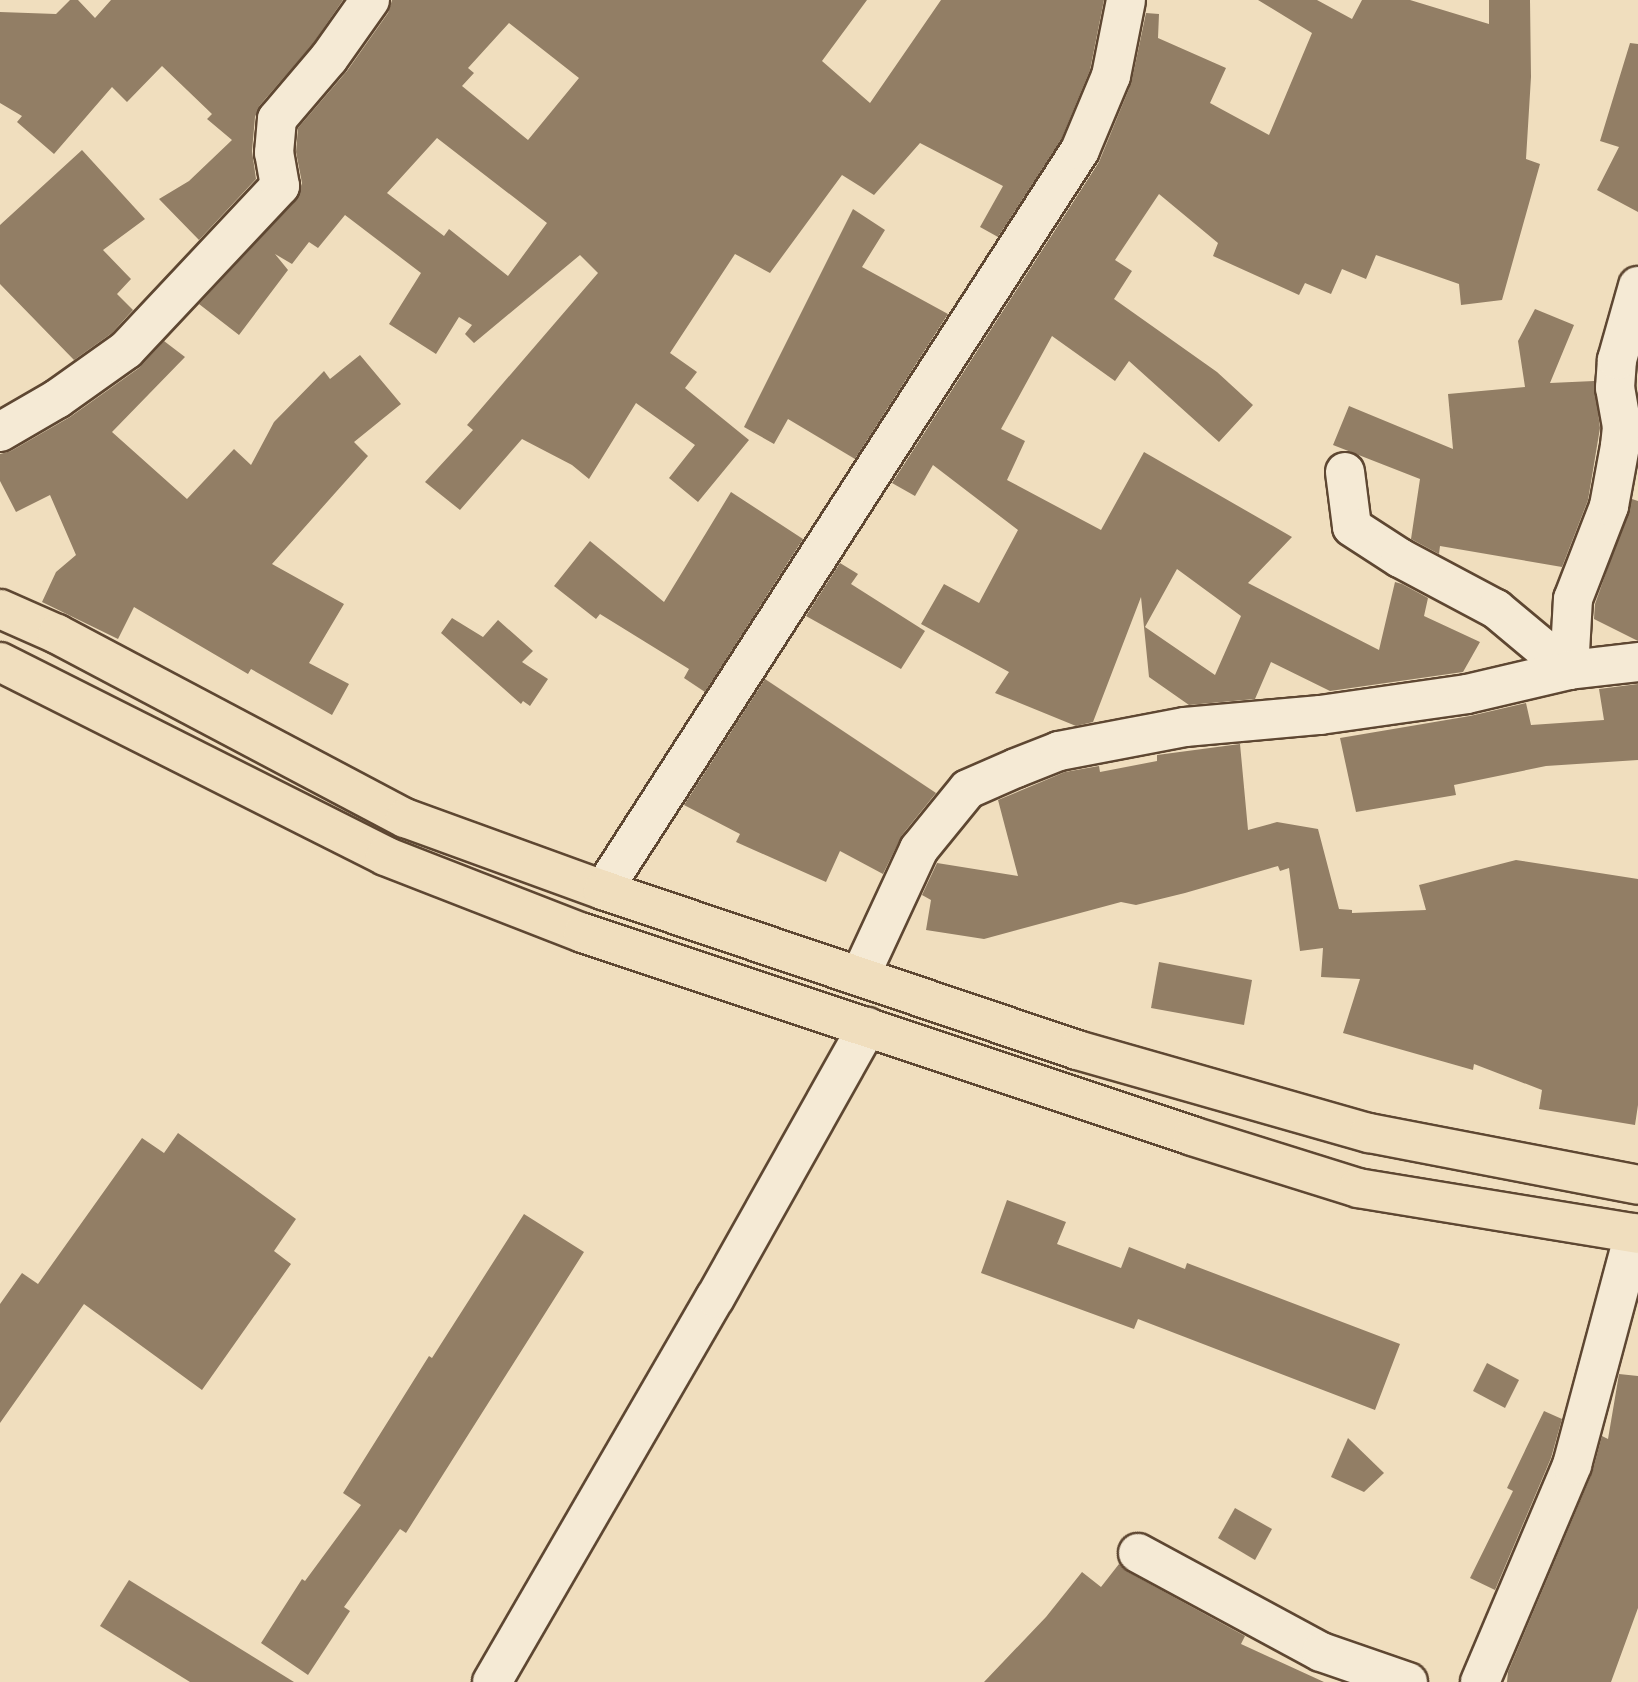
<!DOCTYPE html>
<html>
<head>
<meta charset="utf-8">
<style>
  body { margin:0 }
  #map { position:relative; width:1638px; height:1682px; overflow:hidden; background:#f0debe; font-family:"Libre Caslon Text",serif }
  div>[style] { position:absolute }
  .building>* { inset:0; background:#927e65 }
  .roads { filter:drop-shadow(2px 0 #5e4732) drop-shadow(-2px 0 #5e4732) drop-shadow(0 2px #5e4732) drop-shadow(0 -2px #5e4732) }
  .minor>* { height:38px; margin:-19px; padding:0 19px; transform-origin:19px; border-radius:19px; background:#f5ead5 }
  .primary>* { height:38px; margin:-19px; padding:0 19px; transform-origin:19px; border-radius:19px; background:#f0debe }
  span { translate:-50% -50%; white-space:nowrap; text-align:center; line-height:1.15; -webkit-text-stroke:5px #f5ead5; paint-order:stroke }
</style>
</head>
<body>
<div id="map">
  <div class="building">
    <div style="clip-path:polygon(70px 0,78px 0,95px 18px,111px 0,343px 0,312px 45px,260px 105px,255px 117px,252px 151px,256px 179px,199px 240px,159px 199px,189px 181px,232px 140px,207px 119px,212px 114px,162px 66px,127px 102px,112px 87px,54px 154px,17px 122px,22px 116px,0 103px,0 12px,56px 14px)"></div>
    <div style="clip-path:polygon(evenodd,392px 0,867px 0,822px 61px,870px 103px,941px 0,1104px 0,1090px 70px,1061px 140px,998px 237px,980px 227px,1003px 186px,920px 143px,874px 195px,842px 175px,770px 273px,735px 254px,670px 353px,697px 372px,685px 388px,749px 440px,698px 502px,669px 478px,695px 445px,636px 403px,589px 479px,572px 465px,522px 439px,460px 510px,425px 482px,473px 430px,467px 425px,598px 273px,580px 255px,474px 343px,465px 334px,472px 325px,459px 317px,436px 354px,389px 324px,421px 273px,345px 215px,318px 248px,309px 242px,292px 264px,275px 254px,288px 270px,239px 335px,199px 304px,296px 200px,302px 183px,296px 152px,298px 128px,347px 71px,388px 13px,392px 0,509px 23px,579px 78px,528px 140px,462px 86px,474px 73px,468px 68px,509px 23px,392px 0,437px 138px,547px 223px,508px 276px,449px 229px,444px 236px,387px 193px,437px 138px)"></div>
    <div style="clip-path:polygon(evenodd,1258px 0,1317px 0,1352px 19px,1362px 0,1410px 0,1489px 24px,1489px 0,1530px 0,1531px 77px,1526px 159px,1540px 164px,1502px 300px,1461px 305px,1459px 284px,1376px 255px,1366px 279px,1342px 269px,1331px 294px,1305px 283px,1299px 295px,1213px 256px,1218px 243px,1159px 194px,1115px 260px,1132px 271px,1114px 299px,1217px 372px,1253px 405px,1219px 442px,1129px 361px,1115px 381px,1052px 336px,1001px 429px,1025px 441px,1007px 480px,1101px 530px,1144px 452px,1292px 537px,1248px 583px,1379px 650px,1395px 582px,1402px 584px,1428px 598px,1424px 616px,1480px 642px,1463px 672px,1330px 691px,1271px 662px,1255px 699px,1189px 705px,1149px 677px,1141px 597px,1093px 722px,1076px 726px,995px 693px,1009px 672px,921px 624px,944px 584px,979px 603px,1018px 530px,933px 465px,915px 496px,892px 483px,1099px 162px,1131px 84px,1146px 13px,1159px 14px,1158px 38px,1226px 68px,1210px 103px,1269px 135px,1312px 33px,1258px 0,1177px 569px,1241px 616px,1215px 675px,1145px 627px,1177px 569px)"></div>
    <div style="clip-path:polygon(1630px 43px,1638px 44px,1638px 212px,1597px 190px,1619px 147px,1600px 141px)"></div>
    <div style="clip-path:polygon(82px 150px,145px 219px,103px 250px,131px 279px,117px 294px,133px 310px,112px 333px,74px 360px,0 284px,0 225px)"></div>
    <div style="clip-path:polygon(853px 209px,885px 230px,862px 267px,948px 314px,855px 459px,788px 419px,774px 444px,744px 427px)"></div>
    <div style="clip-path:polygon(1535px 309px,1574px 325px,1550px 383px,1594px 381px,1600px 428px,1588px 500px,1562px 567px,1440px 546px,1439px 554px,1411px 539px,1420px 479px,1333px 445px,1349px 406px,1453px 449px,1448px 394px,1525px 387px,1518px 341px)"></div>
    <div style="clip-path:polygon(164px 341px,185px 357px,112px 432px,187px 499px,234px 449px,251px 465px,274px 422px,324px 371px,330px 379px,360px 355px,401px 404px,354px 442px,368px 456px,272px 564px,344px 604px,309px 663px,349px 684px,332px 715px,251px 669px,248px 674px,134px 607px,118px 639px,42px 602px,56px 572px,76px 555px,50px 495px,16px 512px,0 481px,0 454px,11px 451px,70px 417px,139px 368px)"></div>
    <div style="clip-path:polygon(731px 492px,803px 539px,705px 692px,684px 678px,689px 669px,600px 614px,596px 619px,554px 586px,590px 541px,664px 602px)"></div>
    <div style="clip-path:polygon(1632px 499px,1638px 501px,1638px 641px,1594px 619px,1595px 604px)"></div>
    <div style="clip-path:polygon(840px 563px,858px 574px,851px 584px,925px 631px,901px 669px,806px 616px)"></div>
    <div style="clip-path:polygon(452px 618px,483px 637px,498px 620px,533px 651px,522px 662px,548px 679px,530px 706px,523px 701px,521px 704px,441px 633px)"></div>
    <div style="clip-path:polygon(765px 679px,936px 793px,902px 835px,883px 874px,840px 851px,826px 882px,736px 842px,740px 834px,684px 805px)"></div>
    <div style="clip-path:polygon(1638px 684px,1638px 760px,1546px 766px,1454px 785px,1456px 795px,1356px 812px,1340px 738px,1470px 716px,1526px 703px,1531px 725px,1604px 720px,1599px 689px)"></div>
    <div style="clip-path:polygon(1240px 744px,1248px 830px,1277px 822px,1318px 829px,1339px 909px,1352px 910px,1352px 913px,1426px 910px,1419px 885px,1516px 860px,1638px 879px,1638px 1105px,1635px 1125px,1539px 1109px,1542px 1090px,1474px 1064px,1473px 1070px,1343px 1033px,1360px 979px,1321px 977px,1323px 948px,1300px 951px,1289px 868px,1280px 871px,1278px 866px,1185px 893px,1136px 905px,1121px 902px,984px 939px,926px 930px,931px 900px,922px 895px,937px 863px,1018px 876px,998px 800px,1065px 772px,1099px 766px,1100px 772px,1157px 761px,1157px 755px)"></div>
    <div style="clip-path:polygon(1159px 962px,1252px 980px,1244px 1025px,1151px 1008px)"></div>
    <div style="clip-path:polygon(178px 1133px,296px 1219px,274px 1251px,291px 1264px,202px 1390px,84px 1304px,0 1423px,0 1304px,22px 1273px,38px 1284px,142px 1138px,164px 1153px)"></div>
    <div style="clip-path:polygon(1007px 1200px,1066px 1222px,1057px 1244px,1121px 1268px,1129px 1247px,1185px 1269px,1187px 1263px,1400px 1344px,1375px 1410px,1138px 1319px,1134px 1329px,981px 1273px)"></div>
    <div style="clip-path:polygon(524px 1214px,584px 1252px,406px 1533px,400px 1529px,344px 1607px,350px 1611px,308px 1675px,261px 1643px,302px 1579px,305px 1581px,361px 1505px,343px 1493px,429px 1356px,432px 1358px)"></div>
    <div style="clip-path:polygon(1487px 1363px,1519px 1380px,1505px 1408px,1473px 1391px)"></div>
    <div style="clip-path:polygon(1619px 1374px,1638px 1376px,1638px 1608px,1611px 1682px,1507px 1682px,1508px 1672px,1592px 1473px,1602px 1436px,1608px 1439px)"></div>
    <div style="clip-path:polygon(1544px 1411px,1562px 1419px,1551px 1458px,1495px 1590px,1470px 1578px,1513px 1491px,1507px 1488px)"></div>
    <div style="clip-path:polygon(1348px 1438px,1384px 1473px,1364px 1492px,1331px 1477px)"></div>
    <div style="clip-path:polygon(1235px 1508px,1272px 1529px,1255px 1560px,1218px 1538px)"></div>
    <div style="clip-path:polygon(1119px 1564px,1128px 1572px,1245px 1636px,1241px 1644px,1324px 1682px,984px 1682px,1046px 1617px,1082px 1572px,1101px 1587px)"></div>
    <div style="clip-path:polygon(129px 1580px,294px 1682px,190px 1682px,100px 1626px)"></div>
  </div>
  <div class="roads">
    <div class="minor">
      <div style="left:0;top:432px;width:66px;rotate:-30.1deg"></div>
      <div style="left:57px;top:399px;width:85px;rotate:-35.4deg"></div>
      <div style="left:126px;top:350px;width:225px;rotate:-46.8deg"></div>
      <div style="left:280px;top:186px;width:34px;rotate:-100deg"></div>
      <div style="left:274px;top:153px;width:34px;rotate:-85deg"></div>
      <div style="left:277px;top:119px;width:80px;rotate:-49.6deg"></div>
      <div style="left:329px;top:58px;width:71px;rotate:-54.7deg"></div>
      <div style="left:1345px;top:472px;width:55px;rotate:82.7deg"></div>
      <div style="left:1352px;top:527px;width:57px;rotate:32.9deg"></div>
      <div style="left:1400px;top:558px;width:109px;rotate:28deg"></div>
      <div style="left:1496px;top:609px;width:95px;rotate:39.9deg"></div>
      <div style="left:1569px;top:670px;width:71px;rotate:-86.8deg"></div>
      <div style="left:1573px;top:599px;width:100px;rotate:-68.8deg"></div>
      <div style="left:1609px;top:506px;width:61px;rotate:-79.6deg"></div>
      <div style="left:1620px;top:446px;width:19px;rotate:-84deg"></div>
      <div style="left:1622px;top:427px;width:40px;rotate:-100deg"></div>
      <div style="left:1615px;top:388px;width:28px;rotate:-86deg"></div>
      <div style="left:1617px;top:360px;width:77px;rotate:-74.2deg"></div>
      <div style="left:603px;top:890px;width:880px;rotate:-57.19deg"></div>
      <div style="left:1080px;top:150px;width:80px;rotate:-67.3deg"></div>
      <div style="left:1111px;top:76px;width:77px;rotate:-78.8deg"></div>
      <div style="left:860px;top:976px;width:140px;rotate:-65.1deg"></div>
      <div style="left:919px;top:849px;width:77px;rotate:-50.8deg"></div>
      <div style="left:968px;top:789px;width:52px;rotate:-23.6deg"></div>
      <div style="left:1016px;top:768px;width:46px;rotate:-21.6deg"></div>
      <div style="left:1059px;top:751px;width:128px;rotate:-10.8deg"></div>
      <div style="left:1185px;top:727px;width:136px;rotate:-5.1deg"></div>
      <div style="left:1320px;top:715px;width:148px;rotate:-8.1deg"></div>
      <div style="left:1467px;top:694px;width:105px;rotate:-13.2deg"></div>
      <div style="left:1569px;top:670px;width:69px;rotate:-6.6deg"></div>
      <div style="left:1138px;top:1553px;width:208px;rotate:28.4deg"></div>
      <div style="left:1321px;top:1652px;width:92px;rotate:19deg"></div>
      <div style="left:492px;top:1682px;width:444px;rotate:-59.9deg"></div>
      <div style="left:715px;top:1298px;width:311px;rotate:-60.7deg"></div>
      <div style="left:1480px;top:1682px;width:236px;rotate:-67deg"></div>
      <div style="left:1572px;top:1465px;width:240px;rotate:-75deg"></div>
    </div>
    <div class="primary">
      <div style="left:0;top:609px;width:62px;rotate:23.7deg"></div>
      <div style="left:57px;top:634px;width:394px;rotate:27.9deg"></div>
      <div style="left:405px;top:818px;width:211px;rotate:20deg"></div>
      <div style="left:603px;top:890px;width:500px;rotate:18.65deg"></div>
      <div style="left:1077px;top:1050px;width:304px;rotate:15.9deg"></div>
      <div style="left:1369px;top:1133px;width:274px;rotate:10.9deg"></div>
      <div style="left:0;top:662px;width:431px;rotate:26.7deg"></div>
      <div style="left:385px;top:856px;width:212px;rotate:21.3deg"></div>
      <div style="left:583px;top:933px;width:642px;rotate:18.43deg"></div>
      <div style="left:1192px;top:1136px;width:174px;rotate:17.4deg"></div>
      <div style="left:1358px;top:1188px;width:284px;rotate:9.3deg"></div>
    </div>
  </div>
</div>
</body>
</html>
